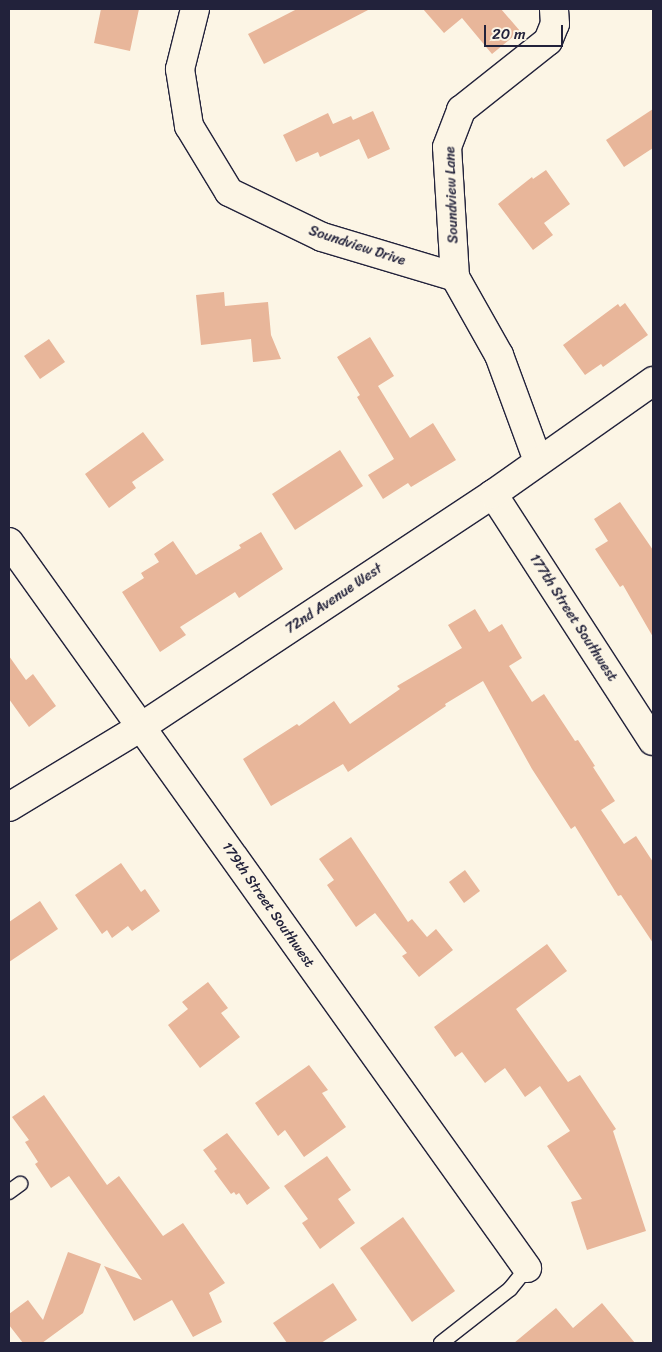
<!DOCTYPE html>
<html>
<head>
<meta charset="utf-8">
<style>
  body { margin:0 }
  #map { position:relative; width:662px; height:1352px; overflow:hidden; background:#fcf5e5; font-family:Sriracha,sans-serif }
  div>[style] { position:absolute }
  .building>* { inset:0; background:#e8b69a }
  .roads { filter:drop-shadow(1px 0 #22223b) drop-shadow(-1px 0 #22223b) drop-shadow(0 1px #22223b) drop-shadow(0 -1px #22223b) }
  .lane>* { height:14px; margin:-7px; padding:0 7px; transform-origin:7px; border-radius:7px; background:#fcf5e5 }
  .street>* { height:28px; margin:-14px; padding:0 14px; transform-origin:14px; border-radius:14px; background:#fcf5e5 }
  span { translate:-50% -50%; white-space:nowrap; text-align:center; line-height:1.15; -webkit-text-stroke:5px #fcf5e5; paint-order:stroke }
  .street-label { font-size:14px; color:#22223b }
  .frame { position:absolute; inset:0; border:10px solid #22223b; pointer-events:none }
  .scale { position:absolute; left:484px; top:25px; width:79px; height:22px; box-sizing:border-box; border:2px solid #22223b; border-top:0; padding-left:6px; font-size:15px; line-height:18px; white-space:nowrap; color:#22223b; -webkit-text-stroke:4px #fcf5e5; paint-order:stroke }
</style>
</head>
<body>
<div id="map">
  <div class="building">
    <div style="clip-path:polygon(101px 9px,139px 9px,130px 51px,94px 43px)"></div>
    <div style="clip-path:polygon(297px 9px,370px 9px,264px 64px,248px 34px)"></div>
    <div style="clip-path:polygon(423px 9px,501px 9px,520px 31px,492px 54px,462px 18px,444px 33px)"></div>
    <div style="clip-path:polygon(653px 109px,653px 148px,624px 167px,606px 140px)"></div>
    <div style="clip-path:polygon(373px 111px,390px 149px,368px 159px,359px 139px,320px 157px,318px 152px,296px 162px,283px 135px,328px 113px,333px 124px,351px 116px,353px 120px)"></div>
    <div style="clip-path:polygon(546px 170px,570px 204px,544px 223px,553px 235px,533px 250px,498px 204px,532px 177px,533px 179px)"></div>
    <div style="clip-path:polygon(224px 292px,225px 306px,268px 302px,271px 335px,281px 359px,253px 362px,251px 339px,201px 345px,196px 295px)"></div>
    <div style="clip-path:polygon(625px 303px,648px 335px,603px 367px,601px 364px,585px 375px,563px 345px,618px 304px,620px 307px)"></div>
    <div style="clip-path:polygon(370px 337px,394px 376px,378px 386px,410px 438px,433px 423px,456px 460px,411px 487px,408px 483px,383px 499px,368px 475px,394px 459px,357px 397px,360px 395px,337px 357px)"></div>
    <div style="clip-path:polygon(49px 339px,65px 362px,40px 379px,24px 356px)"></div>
    <div style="clip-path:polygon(143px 432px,164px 460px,132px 482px,136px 488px,109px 508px,85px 474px)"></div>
    <div style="clip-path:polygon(340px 450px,363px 486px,295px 530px,272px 494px)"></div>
    <div style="clip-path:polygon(620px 502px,653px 550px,653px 637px,623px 585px,620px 587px,595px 549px,608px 541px,594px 519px)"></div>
    <div style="clip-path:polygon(261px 532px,283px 569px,239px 598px,235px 592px,180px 627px,186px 635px,160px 652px,122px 592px,144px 578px,141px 573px,159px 562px,154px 554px,173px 541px,196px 575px,241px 548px,239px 545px)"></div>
    <div style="clip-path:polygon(475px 609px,489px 632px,502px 624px,522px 658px,509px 666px,532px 702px,544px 694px,575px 741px,578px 740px,595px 766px,593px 767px,615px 801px,601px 810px,624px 844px,636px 836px,653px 862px,653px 943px,621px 895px,618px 896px,575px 826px,571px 829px,532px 769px,483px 681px,445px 704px,446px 706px,348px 772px,343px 764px,271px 806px,243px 759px,297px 724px,299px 726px,334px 701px,350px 724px,400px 689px,397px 686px,462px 648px,448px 625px)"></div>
    <div style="clip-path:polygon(9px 656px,26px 680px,33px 674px,56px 706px,29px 727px,9px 699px)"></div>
    <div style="clip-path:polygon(351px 837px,408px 922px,412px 919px,427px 937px,436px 929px,453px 950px,419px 977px,402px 956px,407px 953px,375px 913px,356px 927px,327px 885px,334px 880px,319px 859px)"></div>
    <div style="clip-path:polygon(121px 863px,141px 892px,145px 889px,160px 911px,132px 931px,128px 926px,112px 938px,107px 930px,102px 934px,75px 895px)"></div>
    <div style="clip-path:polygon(465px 870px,480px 891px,464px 903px,449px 882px)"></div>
    <div style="clip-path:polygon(40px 901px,58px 929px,9px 962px,9px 922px)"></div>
    <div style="clip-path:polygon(547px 944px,567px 971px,516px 1009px,568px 1082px,580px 1075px,616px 1129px,613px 1131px,646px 1231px,587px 1250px,571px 1202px,582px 1199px,547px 1146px,570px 1131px,540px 1086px,525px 1097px,505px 1068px,485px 1083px,462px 1052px,455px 1057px,434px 1027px)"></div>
    <div style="clip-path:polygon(208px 982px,228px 1008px,221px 1013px,240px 1037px,200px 1068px,168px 1025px,188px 1009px,182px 1002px)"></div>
    <div style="clip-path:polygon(309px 1065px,328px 1090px,322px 1093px,346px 1127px,304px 1157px,285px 1130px,278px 1136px,255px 1103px)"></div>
    <div style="clip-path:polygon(44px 1095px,107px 1185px,119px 1176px,163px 1236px,183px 1223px,225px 1283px,209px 1293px,222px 1322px,193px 1337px,172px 1300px,134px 1321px,104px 1266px,142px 1280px,69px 1176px,51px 1188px,35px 1164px,38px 1162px,25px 1142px,29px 1140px,12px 1117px)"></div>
    <div style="clip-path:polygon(227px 1133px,270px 1188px,247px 1205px,239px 1193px,236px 1195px,234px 1192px,231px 1194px,214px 1171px,217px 1169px,203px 1150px)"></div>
    <div style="clip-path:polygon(327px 1156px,351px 1190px,338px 1199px,355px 1223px,320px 1249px,302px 1223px,308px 1219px,284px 1186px)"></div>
    <div style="clip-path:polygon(403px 1217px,455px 1291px,412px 1322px,360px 1248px)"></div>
    <div style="clip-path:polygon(68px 1252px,101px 1264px,83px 1313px,42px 1343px,23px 1343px,9px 1325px,9px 1314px,28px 1300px,43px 1320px)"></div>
    <div style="clip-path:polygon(333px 1283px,357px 1320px,321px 1343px,287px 1343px,273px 1323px)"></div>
    <div style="clip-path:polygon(602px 1303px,635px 1343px,514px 1343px,556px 1308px,573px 1328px)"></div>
  </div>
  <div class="roads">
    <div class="lane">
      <div style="left:9px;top:1192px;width:14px;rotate:-36deg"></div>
      <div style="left:441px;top:1343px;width:88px;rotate:-38deg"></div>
      <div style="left:510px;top:1289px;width:27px;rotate:-51deg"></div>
    </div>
    <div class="street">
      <div style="left:195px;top:9px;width:62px;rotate:104deg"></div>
      <div style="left:180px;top:69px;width:58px;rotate:81deg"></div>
      <div style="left:189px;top:126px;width:77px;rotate:58.8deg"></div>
      <div style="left:229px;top:192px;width:103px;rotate:25.8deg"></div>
      <div style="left:322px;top:237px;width:139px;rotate:16.7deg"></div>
      <div style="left:455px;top:277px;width:90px;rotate:60.6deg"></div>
      <div style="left:499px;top:355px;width:113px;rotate:69.8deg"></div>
      <div style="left:455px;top:277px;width:130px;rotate:-93.5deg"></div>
      <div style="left:447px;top:147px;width:40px;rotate:-69deg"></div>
      <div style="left:461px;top:110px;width:111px;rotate:-38.4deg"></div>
      <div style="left:548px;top:41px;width:18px;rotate:-68deg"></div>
      <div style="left:555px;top:24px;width:15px;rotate:-94deg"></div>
      <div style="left:493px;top:494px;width:294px;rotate:57.1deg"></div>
      <div style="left:9px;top:542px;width:892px;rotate:54.49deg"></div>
      <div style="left:9px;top:807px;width:154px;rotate:-31.2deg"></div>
      <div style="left:141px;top:727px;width:422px;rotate:-33.5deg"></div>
      <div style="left:493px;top:494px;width:196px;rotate:-35.2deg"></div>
    </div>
  </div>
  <div class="street-label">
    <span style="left:452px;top:195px;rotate:-92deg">Soundview Lane</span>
    <span style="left:357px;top:246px;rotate:18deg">Soundview Drive</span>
    <span style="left:334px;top:599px;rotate:-34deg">72nd Avenue West</span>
    <span style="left:573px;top:618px;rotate:57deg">177th Street Southwest</span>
    <span style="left:268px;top:905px;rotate:55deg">179th Street Southwest</span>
  </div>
  <div class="frame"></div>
  <div class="scale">20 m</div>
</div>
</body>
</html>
